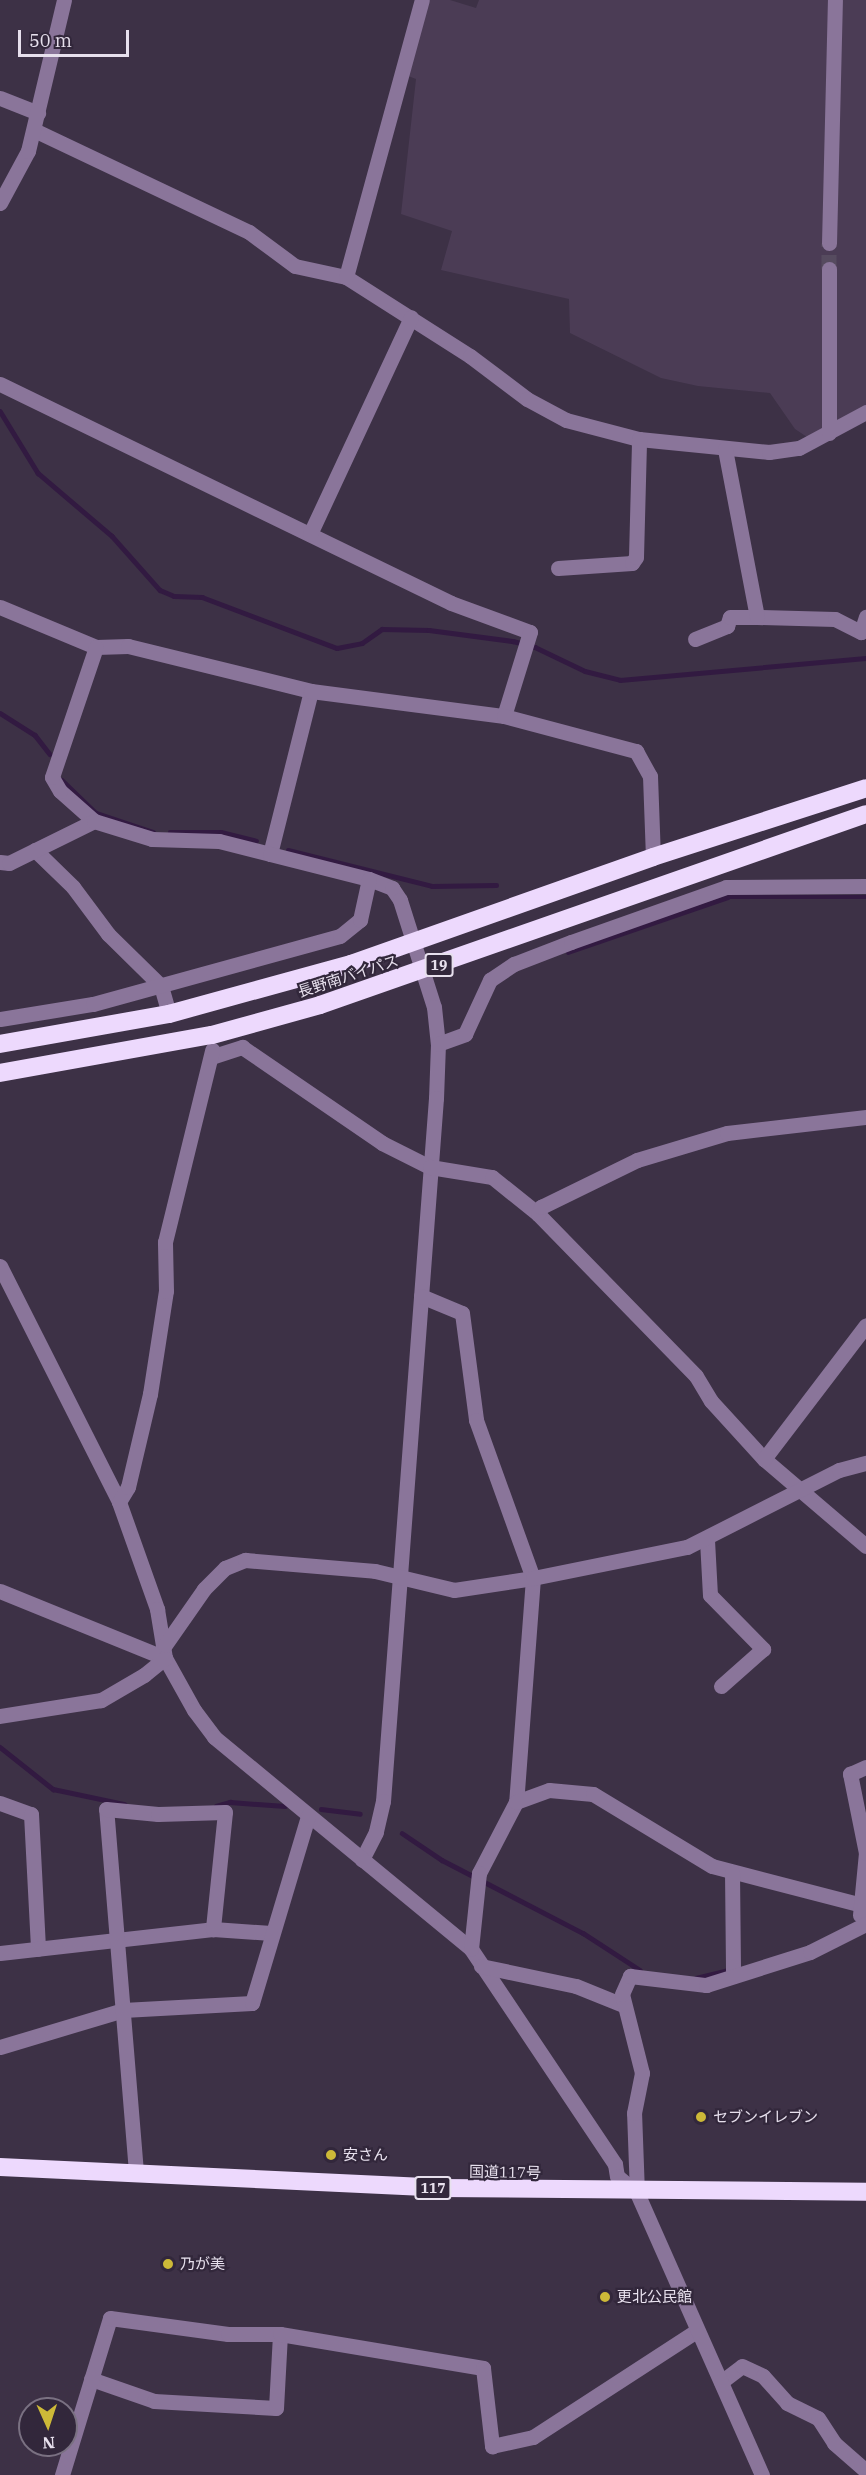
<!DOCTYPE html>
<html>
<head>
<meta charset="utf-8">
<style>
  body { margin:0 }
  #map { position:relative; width:866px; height:2475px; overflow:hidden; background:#3d3146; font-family:"IBM Plex Serif","Noto Sans JP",serif }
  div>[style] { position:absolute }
  .built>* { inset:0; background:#4b3c55 }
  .stream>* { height:4.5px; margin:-2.25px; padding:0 2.25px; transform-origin:2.25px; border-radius:2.25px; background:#321a41 }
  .minor-tunnel>* { height:15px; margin-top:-7.5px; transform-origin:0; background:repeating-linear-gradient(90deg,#564b5f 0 15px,transparent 0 23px) }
  .minor>* { height:15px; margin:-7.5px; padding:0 7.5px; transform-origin:7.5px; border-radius:7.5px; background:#8a759a }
  .highway>* { height:18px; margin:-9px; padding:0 9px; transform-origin:9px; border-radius:9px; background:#edd9fd }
  .dots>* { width:16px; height:16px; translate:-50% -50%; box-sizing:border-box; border:3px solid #32273b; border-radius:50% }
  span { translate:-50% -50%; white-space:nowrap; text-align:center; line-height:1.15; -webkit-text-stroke:4.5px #32273b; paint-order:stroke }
  .shield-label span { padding:2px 4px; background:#32273b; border:2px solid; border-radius:4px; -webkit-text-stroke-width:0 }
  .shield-label { font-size:14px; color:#e7e0ed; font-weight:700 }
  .street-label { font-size:15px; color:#e7e0ed }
  .poi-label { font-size:15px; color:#e7e0ed }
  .left { translate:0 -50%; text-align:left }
  .north { position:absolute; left:18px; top:2397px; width:60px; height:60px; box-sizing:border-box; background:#32273b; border:2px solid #7a7182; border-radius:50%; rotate:177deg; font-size:16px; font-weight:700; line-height:24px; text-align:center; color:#e7e0ed }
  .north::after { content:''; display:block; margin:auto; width:21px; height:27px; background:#cdb938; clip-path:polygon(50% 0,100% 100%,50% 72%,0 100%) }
  .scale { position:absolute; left:18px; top:30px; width:111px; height:27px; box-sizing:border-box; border:3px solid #e7e0ed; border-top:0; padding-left:8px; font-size:18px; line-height:21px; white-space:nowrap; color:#e7e0ed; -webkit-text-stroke:4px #32273b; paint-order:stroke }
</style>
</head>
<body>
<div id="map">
  <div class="built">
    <div style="clip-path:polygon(425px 0,450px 0,476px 8px,479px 0,866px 0,866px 406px,807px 437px,795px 429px,770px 393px,698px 386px,661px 378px,570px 333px,569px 299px,441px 270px,452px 231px,401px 214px,416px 79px,403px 74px)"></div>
  </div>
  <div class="stream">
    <div style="left:0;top:411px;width:73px;rotate:58.5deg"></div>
    <div style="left:38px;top:473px;width:97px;rotate:40.4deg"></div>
    <div style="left:112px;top:536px;width:72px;rotate:48.4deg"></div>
    <div style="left:160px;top:590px;width:15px;rotate:23deg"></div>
    <div style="left:174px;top:596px;width:28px;rotate:2deg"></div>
    <div style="left:202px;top:597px;width:144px;rotate:20.7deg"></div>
    <div style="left:337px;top:648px;width:25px;rotate:-11deg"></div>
    <div style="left:362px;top:643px;width:24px;rotate:-35deg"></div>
    <div style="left:382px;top:629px;width:47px;rotate:1.2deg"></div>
    <div style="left:429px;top:630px;width:85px;rotate:7.5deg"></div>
    <div style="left:513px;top:641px;width:23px;rotate:15deg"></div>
    <div style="left:535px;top:647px;width:55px;rotate:25.6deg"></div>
    <div style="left:585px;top:671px;width:36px;rotate:14deg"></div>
    <div style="left:620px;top:680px;width:247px;rotate:-5.1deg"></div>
    <div style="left:0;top:713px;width:41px;rotate:32.2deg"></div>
    <div style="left:35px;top:735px;width:24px;rotate:52deg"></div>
    <div style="left:62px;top:780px;width:47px;rotate:44.1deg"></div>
    <div style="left:96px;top:813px;width:60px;rotate:18.4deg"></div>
    <div style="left:170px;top:832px;width:51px"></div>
    <div style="left:221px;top:832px;width:36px;rotate:14deg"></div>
    <div style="left:288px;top:850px;width:148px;rotate:14deg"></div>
    <div style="left:432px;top:886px;width:64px;rotate:-0.9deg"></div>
    <div style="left:568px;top:952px;width:169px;rotate:-19deg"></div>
    <div style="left:728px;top:897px;width:138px"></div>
    <div style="left:0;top:1747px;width:68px;rotate:38.4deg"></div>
    <div style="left:53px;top:1789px;width:73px;rotate:11.9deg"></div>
    <div style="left:216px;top:1806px;width:15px;rotate:-16deg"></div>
    <div style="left:230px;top:1802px;width:55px;rotate:4.2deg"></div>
    <div style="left:321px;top:1809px;width:39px;rotate:7deg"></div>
    <div style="left:402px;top:1833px;width:48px;rotate:34deg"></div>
    <div style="left:442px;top:1860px;width:159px;rotate:27.4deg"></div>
    <div style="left:583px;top:1933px;width:68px;rotate:33deg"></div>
    <div style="left:696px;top:1978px;width:30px;rotate:-14deg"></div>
  </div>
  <div class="minor-tunnel">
    <div style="left:829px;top:269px;width:26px;rotate:-90deg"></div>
  </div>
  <div class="minor">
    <div style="left:0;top:98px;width:41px;rotate:21.5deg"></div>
    <div style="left:34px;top:130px;width:238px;rotate:25.4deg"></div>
    <div style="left:249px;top:232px;width:57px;rotate:36.5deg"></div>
    <div style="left:295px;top:266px;width:52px;rotate:12.2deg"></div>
    <div style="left:346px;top:277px;width:147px;rotate:32.5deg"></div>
    <div style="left:470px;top:356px;width:71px;rotate:37deg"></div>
    <div style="left:527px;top:399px;width:44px;rotate:28.3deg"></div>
    <div style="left:566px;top:420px;width:75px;rotate:14.6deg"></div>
    <div style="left:639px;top:439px;width:131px;rotate:5.7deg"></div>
    <div style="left:769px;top:452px;width:30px;rotate:-8deg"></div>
    <div style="left:799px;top:448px;width:76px;rotate:-28.2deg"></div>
    <div style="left:0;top:203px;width:59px;rotate:-61.7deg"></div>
    <div style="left:28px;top:151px;width:155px;rotate:-76.6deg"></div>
    <div style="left:829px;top:243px;width:243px;rotate:-88.6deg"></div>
    <div style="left:829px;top:269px;width:164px;rotate:90deg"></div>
    <div style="left:346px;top:277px;width:287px;rotate:-74.7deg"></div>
    <div style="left:0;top:384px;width:501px;rotate:25.9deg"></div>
    <div style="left:451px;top:603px;width:84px;rotate:20.2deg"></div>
    <div style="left:530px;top:632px;width:88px;rotate:107.2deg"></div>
    <div style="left:310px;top:534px;width:239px;rotate:-65deg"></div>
    <div style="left:558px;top:568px;width:74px;rotate:-3.9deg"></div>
    <div style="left:632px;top:563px;width:7px;rotate:-56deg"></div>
    <div style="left:636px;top:557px;width:118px;rotate:-88.5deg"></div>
    <div style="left:0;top:607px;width:104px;rotate:22.6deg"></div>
    <div style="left:96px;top:647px;width:32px;rotate:-2deg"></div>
    <div style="left:128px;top:646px;width:188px;rotate:13.8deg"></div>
    <div style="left:757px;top:617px;width:78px;rotate:1.5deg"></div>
    <div style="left:835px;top:619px;width:29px;rotate:27deg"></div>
    <div style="left:861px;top:632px;width:16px;rotate:-72deg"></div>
    <div style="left:695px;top:639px;width:35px;rotate:-22deg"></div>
    <div style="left:727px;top:626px;width:9px;rotate:-72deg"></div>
    <div style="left:730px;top:617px;width:27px"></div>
    <div style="left:757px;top:617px;width:171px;rotate:-100.8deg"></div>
    <div style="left:94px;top:821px;width:45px;rotate:-138.6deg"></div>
    <div style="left:60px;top:791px;width:16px;rotate:-120deg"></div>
    <div style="left:52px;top:777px;width:137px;rotate:-71.3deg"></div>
    <div style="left:35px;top:850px;width:53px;rotate:44.2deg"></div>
    <div style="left:73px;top:887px;width:59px;rotate:53.3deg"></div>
    <div style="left:108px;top:934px;width:74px;rotate:44.5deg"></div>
    <div style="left:161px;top:986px;width:29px;rotate:74deg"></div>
    <div style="left:270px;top:854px;width:168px;rotate:-75.9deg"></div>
    <div style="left:311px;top:691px;width:195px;rotate:7.4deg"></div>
    <div style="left:504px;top:716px;width:137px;rotate:14.9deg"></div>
    <div style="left:636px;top:751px;width:29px;rotate:61deg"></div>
    <div style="left:650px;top:776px;width:81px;rotate:87.9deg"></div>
    <div style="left:0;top:862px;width:9px;rotate:6deg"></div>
    <div style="left:9px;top:863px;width:95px;rotate:-26.3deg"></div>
    <div style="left:94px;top:821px;width:61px;rotate:17.2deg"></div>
    <div style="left:152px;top:839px;width:67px;rotate:1.7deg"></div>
    <div style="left:219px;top:841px;width:53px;rotate:14.3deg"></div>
    <div style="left:270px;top:854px;width:102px;rotate:14.2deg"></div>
    <div style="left:369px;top:879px;width:25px;rotate:21deg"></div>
    <div style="left:392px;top:888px;width:14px;rotate:56deg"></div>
    <div style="left:400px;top:900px;width:112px;rotate:72.4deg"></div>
    <div style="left:434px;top:1007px;width:37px;rotate:84deg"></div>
    <div style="left:438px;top:1044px;width:54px;rotate:92.1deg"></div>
    <div style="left:436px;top:1098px;width:705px;rotate:94.31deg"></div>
    <div style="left:383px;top:1801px;width:32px;rotate:103deg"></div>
    <div style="left:376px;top:1832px;width:31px;rotate:117deg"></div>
    <div style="left:0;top:1019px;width:94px;rotate:-9.2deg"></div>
    <div style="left:93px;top:1004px;width:256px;rotate:-15.4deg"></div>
    <div style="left:340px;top:936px;width:26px;rotate:-39deg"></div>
    <div style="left:360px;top:920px;width:42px;rotate:-77.6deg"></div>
    <div style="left:438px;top:1044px;width:29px;rotate:-20deg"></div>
    <div style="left:465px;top:1034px;width:60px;rotate:-65.2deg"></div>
    <div style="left:490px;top:980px;width:29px;rotate:-34deg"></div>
    <div style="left:514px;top:964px;width:61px;rotate:-21.1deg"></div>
    <div style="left:571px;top:942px;width:164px;rotate:-19.5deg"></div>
    <div style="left:726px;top:887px;width:140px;rotate:-0.4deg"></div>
    <div style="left:211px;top:1057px;width:33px;rotate:-18deg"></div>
    <div style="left:242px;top:1047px;width:170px;rotate:34.4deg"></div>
    <div style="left:382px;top:1143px;width:54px;rotate:26.6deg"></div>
    <div style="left:430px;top:1167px;width:63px;rotate:9.2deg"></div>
    <div style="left:492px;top:1177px;width:59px;rotate:38.8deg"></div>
    <div style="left:538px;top:1214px;width:226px;rotate:45.7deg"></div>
    <div style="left:696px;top:1376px;width:29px;rotate:59deg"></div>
    <div style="left:711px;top:1401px;width:79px;rotate:47.6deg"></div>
    <div style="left:764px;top:1459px;width:134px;rotate:40.5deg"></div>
    <div style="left:538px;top:1214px;width:8px;rotate:-67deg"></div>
    <div style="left:541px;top:1207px;width:107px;rotate:-26.1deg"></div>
    <div style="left:637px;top:1160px;width:94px;rotate:-16.7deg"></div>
    <div style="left:727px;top:1133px;width:140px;rotate:-6.6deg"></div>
    <div style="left:0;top:1266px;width:264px;rotate:63.2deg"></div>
    <div style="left:119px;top:1502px;width:114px;rotate:70.4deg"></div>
    <div style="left:157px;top:1609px;width:50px;rotate:80.7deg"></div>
    <div style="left:165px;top:1658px;width:60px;rotate:60.9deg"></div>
    <div style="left:194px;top:1710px;width:34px;rotate:53deg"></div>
    <div style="left:214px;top:1737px;width:333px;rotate:39.5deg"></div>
    <div style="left:471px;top:1949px;width:259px;rotate:56.2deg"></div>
    <div style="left:615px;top:2164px;width:12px;rotate:81deg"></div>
    <div style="left:617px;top:2176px;width:26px;rotate:40deg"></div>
    <div style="left:421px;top:1296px;width:44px;rotate:22.5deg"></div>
    <div style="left:462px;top:1313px;width:108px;rotate:82.5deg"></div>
    <div style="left:476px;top:1420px;width:168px;rotate:70.2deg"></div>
    <div style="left:533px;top:1578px;width:225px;rotate:94.3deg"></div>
    <div style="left:516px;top:1802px;width:80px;rotate:117.5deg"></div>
    <div style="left:479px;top:1873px;width:76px;rotate:96deg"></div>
    <div style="left:764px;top:1459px;width:168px;rotate:-52.7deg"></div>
    <div style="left:119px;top:1502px;width:17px;rotate:-59deg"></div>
    <div style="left:128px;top:1487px;width:96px;rotate:-76.7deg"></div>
    <div style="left:150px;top:1394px;width:104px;rotate:-81.2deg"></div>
    <div style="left:166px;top:1291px;width:49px;rotate:-91.2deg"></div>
    <div style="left:165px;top:1242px;width:198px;rotate:-76.2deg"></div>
    <div style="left:707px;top:1540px;width:55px;rotate:86.9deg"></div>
    <div style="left:710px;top:1595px;width:76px;rotate:45.5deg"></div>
    <div style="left:763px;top:1649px;width:56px;rotate:138.6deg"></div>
    <div style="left:0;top:1591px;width:178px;rotate:22.1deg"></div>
    <div style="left:165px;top:1658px;width:27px;rotate:141deg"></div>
    <div style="left:144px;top:1675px;width:50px;rotate:149.8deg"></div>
    <div style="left:101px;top:1700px;width:102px;rotate:171deg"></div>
    <div style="left:165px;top:1645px;width:68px;rotate:-55.1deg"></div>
    <div style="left:204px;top:1589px;width:30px;rotate:-45deg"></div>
    <div style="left:225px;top:1568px;width:22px;rotate:-22deg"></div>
    <div style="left:245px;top:1560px;width:130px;rotate:4.8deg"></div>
    <div style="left:375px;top:1571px;width:81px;rotate:13.5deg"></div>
    <div style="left:454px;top:1590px;width:80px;rotate:-8.6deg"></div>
    <div style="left:533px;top:1578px;width:157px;rotate:-11.4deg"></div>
    <div style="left:687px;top:1547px;width:170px;rotate:-26.9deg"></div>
    <div style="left:839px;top:1470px;width:28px;rotate:-15deg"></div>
    <div style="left:516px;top:1802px;width:35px;rotate:-20deg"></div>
    <div style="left:549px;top:1790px;width:44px;rotate:5.2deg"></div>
    <div style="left:593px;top:1794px;width:139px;rotate:31.2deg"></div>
    <div style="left:712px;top:1866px;width:155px;rotate:14.6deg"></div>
    <div style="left:0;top:1803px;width:33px;rotate:20deg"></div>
    <div style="left:31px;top:1814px;width:135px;rotate:87deg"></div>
    <div style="left:732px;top:1872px;width:104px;rotate:89.4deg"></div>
    <div style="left:860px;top:1915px;width:62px;rotate:-84.5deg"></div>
    <div style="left:866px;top:1853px;width:81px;rotate:-101.4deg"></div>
    <div style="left:850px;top:1774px;width:17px;rotate:-24deg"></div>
    <div style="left:0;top:1953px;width:214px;rotate:-6.4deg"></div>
    <div style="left:213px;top:1929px;width:58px;rotate:3.9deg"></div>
    <div style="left:481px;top:1966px;width:97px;rotate:11.9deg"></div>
    <div style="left:576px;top:1986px;width:51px;rotate:22deg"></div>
    <div style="left:0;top:2047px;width:128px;rotate:-16.7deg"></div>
    <div style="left:123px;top:2010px;width:129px;rotate:-3.1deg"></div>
    <div style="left:252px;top:2003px;width:195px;rotate:-73.3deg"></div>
    <div style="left:136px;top:2172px;width:364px;rotate:-94.7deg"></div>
    <div style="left:106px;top:1809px;width:52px;rotate:5.5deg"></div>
    <div style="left:158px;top:1814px;width:67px;rotate:-1.7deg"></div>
    <div style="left:225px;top:1812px;width:118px;rotate:95.9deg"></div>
    <div style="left:91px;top:2379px;width:67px;rotate:19.2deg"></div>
    <div style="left:154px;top:2401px;width:122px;rotate:3.3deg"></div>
    <div style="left:276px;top:2408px;width:74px;rotate:-86.9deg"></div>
    <div style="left:721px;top:2382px;width:26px;rotate:-37deg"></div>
    <div style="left:742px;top:2366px;width:23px;rotate:25deg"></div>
    <div style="left:763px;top:2376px;width:36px;rotate:48deg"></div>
    <div style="left:787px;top:2403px;width:34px;rotate:26deg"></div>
    <div style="left:818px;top:2418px;width:30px;rotate:57deg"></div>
    <div style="left:834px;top:2443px;width:43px;rotate:41.2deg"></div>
    <div style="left:62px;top:2475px;width:164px;rotate:-73deg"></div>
    <div style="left:110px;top:2318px;width:119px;rotate:7.7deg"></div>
    <div style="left:228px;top:2334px;width:52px"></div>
    <div style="left:280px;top:2334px;width:206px;rotate:9.5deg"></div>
    <div style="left:483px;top:2368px;width:79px;rotate:83.4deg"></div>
    <div style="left:492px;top:2446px;width:42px;rotate:-12.4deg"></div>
    <div style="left:533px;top:2437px;width:194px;rotate:-33deg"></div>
    <div style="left:762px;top:2475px;width:308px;rotate:-113.9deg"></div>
    <div style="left:637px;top:2193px;width:80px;rotate:-92.1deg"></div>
    <div style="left:634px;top:2113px;width:41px;rotate:-78.7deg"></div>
    <div style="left:642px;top:2073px;width:81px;rotate:-104.2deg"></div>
    <div style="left:622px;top:1994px;width:20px;rotate:-66deg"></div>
    <div style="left:630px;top:1976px;width:77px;rotate:6.8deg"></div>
    <div style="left:706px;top:1985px;width:109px;rotate:-17.6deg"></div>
    <div style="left:810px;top:1952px;width:63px;rotate:-26.6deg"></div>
  </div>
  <div class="highway">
    <div style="left:0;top:1044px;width:172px;rotate:-10.1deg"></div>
    <div style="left:169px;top:1014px;width:189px;rotate:-15.4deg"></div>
    <div style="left:351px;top:964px;width:320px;rotate:-19.5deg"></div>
    <div style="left:653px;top:857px;width:224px;rotate:-17.9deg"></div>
    <div style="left:0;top:1073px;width:215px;rotate:-10.2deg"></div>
    <div style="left:212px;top:1035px;width:112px;rotate:-15.5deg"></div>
    <div style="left:320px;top:1005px;width:578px;rotate:-19.28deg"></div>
    <div style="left:0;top:2167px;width:441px;rotate:2.7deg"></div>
    <div style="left:440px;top:2188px;width:426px;rotate:0.5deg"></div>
  </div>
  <div class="dots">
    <div style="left:701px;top:2117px;background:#cdb938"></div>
    <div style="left:331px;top:2155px;background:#cdb938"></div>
    <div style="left:168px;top:2264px;background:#cdb938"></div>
    <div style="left:605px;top:2297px;background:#cdb938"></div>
  </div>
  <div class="shield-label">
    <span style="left:439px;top:965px">19</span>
    <span style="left:433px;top:2188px">117</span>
  </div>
  <div class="street-label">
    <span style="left:348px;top:976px;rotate:-18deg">長野南バイパス</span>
    <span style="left:505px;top:2172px;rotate:1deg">国道117号</span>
  </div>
  <div class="poi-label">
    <span class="left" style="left:713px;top:2117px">セブンイレブン</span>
    <span class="left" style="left:343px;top:2155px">安さん</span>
    <span class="left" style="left:180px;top:2264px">乃が美</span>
    <span class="left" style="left:617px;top:2297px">更北公民館</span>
  </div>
  <div class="north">N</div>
  <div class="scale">50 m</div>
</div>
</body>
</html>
